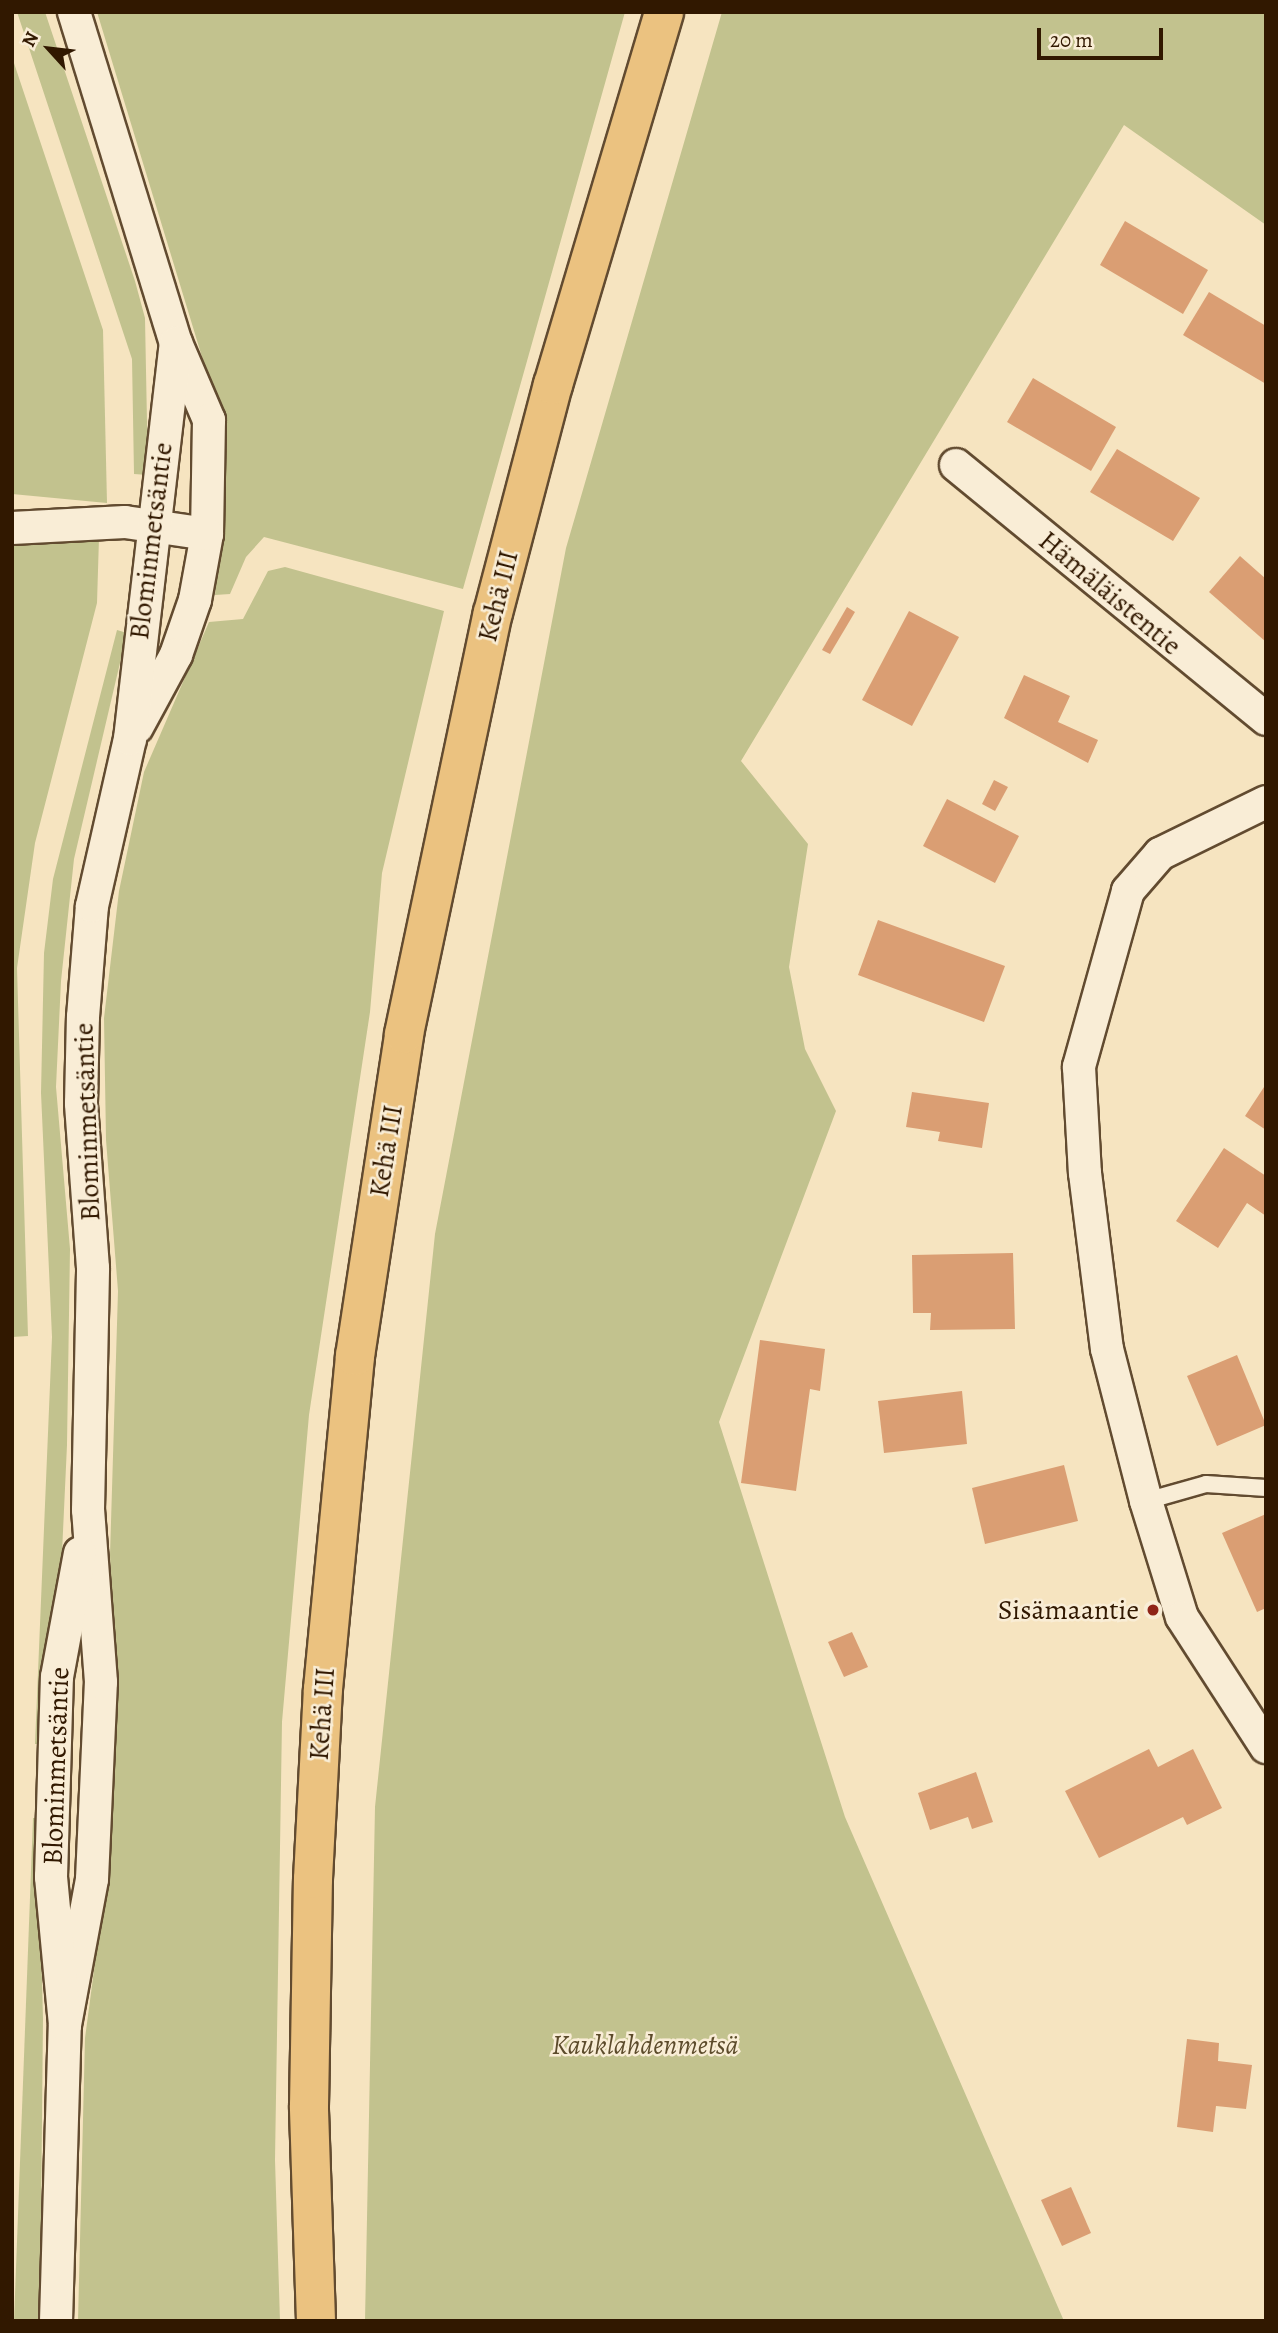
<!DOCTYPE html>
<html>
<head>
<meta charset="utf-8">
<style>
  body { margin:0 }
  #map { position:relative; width:1278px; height:2333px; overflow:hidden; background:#f6e4c0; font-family:Alegreya,serif }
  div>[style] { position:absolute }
  .green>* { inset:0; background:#c2c28e }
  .building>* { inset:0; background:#da9e73 }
  .roads { filter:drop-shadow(2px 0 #624b30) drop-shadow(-2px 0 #624b30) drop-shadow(0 2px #624b30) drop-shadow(0 -2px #624b30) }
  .service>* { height:16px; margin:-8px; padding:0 8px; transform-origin:8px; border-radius:8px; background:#f9edd6 }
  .minor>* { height:32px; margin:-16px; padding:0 16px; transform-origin:16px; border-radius:16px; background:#f9edd6 }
  .trunk>* { height:38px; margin:-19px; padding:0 19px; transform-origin:19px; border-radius:19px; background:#ebc280 }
  .dots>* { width:19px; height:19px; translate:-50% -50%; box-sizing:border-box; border:4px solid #f9edd6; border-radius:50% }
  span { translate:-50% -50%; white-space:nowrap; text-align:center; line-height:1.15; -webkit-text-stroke:5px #f9edd6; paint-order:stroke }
  .street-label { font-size:28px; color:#311800 }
  .poi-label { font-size:28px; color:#311800 }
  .right { translate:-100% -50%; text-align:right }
  .park-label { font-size:28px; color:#5c4b2b; font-style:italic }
  .frame { position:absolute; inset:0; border:14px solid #311800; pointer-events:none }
  .north { position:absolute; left:14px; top:14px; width:70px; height:70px; -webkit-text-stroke:5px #f9edd6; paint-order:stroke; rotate:297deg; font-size:19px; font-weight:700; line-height:28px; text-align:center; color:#311800 }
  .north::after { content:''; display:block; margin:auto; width:24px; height:32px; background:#311800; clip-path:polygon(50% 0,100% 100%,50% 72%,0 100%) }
  .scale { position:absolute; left:1037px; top:28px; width:126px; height:32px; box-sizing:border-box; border:4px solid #311800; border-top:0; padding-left:9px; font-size:21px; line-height:24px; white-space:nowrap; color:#311800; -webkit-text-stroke:5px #f9edd6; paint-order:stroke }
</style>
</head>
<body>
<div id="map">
  <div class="green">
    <div style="clip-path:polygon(17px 12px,45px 12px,135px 281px,145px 318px,148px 475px,134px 474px,132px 359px)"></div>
    <div style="clip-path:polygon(97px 12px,625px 12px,463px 589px,264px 537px,246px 557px,230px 594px,215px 595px,227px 439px)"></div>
    <div style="clip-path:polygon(722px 12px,1266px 12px,1266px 225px,1124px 125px,741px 761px,808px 844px,789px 967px,805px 1049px,836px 1111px,719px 1422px,845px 1817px,1064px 2321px,365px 2321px,375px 1807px,435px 1234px,566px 548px)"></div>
    <div style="clip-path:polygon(12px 57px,103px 330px,107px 503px,12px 494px)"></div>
    <div style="clip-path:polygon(99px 538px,97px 603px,35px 843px,17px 968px,28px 1336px,12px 1337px,12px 543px)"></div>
    <div style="clip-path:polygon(285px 567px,444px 611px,382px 873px,370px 1012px,309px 1415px,282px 1722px,275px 2160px,280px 2321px,78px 2321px,85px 2038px,108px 1865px,115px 1708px,110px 1555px,118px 1291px,106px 1140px,104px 1018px,119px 891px,144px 772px,209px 622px,243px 619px,268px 571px)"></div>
    <div style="clip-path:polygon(117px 630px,127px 633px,74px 859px,61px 981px,56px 1087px,70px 1249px,67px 1445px,62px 1553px,45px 1650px,41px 1744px,35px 1744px,52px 1337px,41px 1093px,44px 953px,53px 879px)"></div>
    <div style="clip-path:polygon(33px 1818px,38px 1818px,43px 2019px,40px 2321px,14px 2321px)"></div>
  </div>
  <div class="building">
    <div style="clip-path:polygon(1125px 221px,1208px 270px,1183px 314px,1100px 265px)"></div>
    <div style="clip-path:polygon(1209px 292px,1266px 326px,1266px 384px,1183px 335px)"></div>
    <div style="clip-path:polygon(1033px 378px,1116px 427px,1091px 471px,1007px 422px)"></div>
    <div style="clip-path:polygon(1117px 449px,1200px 498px,1173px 541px,1090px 492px)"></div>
    <div style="clip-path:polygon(1240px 556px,1266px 579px,1266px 642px,1209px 592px)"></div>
    <div style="clip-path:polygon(847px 607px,855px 612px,830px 654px,822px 650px)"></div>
    <div style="clip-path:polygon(909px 611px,959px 637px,912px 726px,862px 700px)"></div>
    <div style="clip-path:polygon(1024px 675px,1070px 696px,1058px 722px,1098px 740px,1088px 763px,1004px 718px)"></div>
    <div style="clip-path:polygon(994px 780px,1008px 787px,995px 811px,982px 804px)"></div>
    <div style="clip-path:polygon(947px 799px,1019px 836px,995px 883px,923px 846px)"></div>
    <div style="clip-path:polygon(878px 920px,1005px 966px,984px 1022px,858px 975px)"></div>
    <div style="clip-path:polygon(1266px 1084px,1266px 1130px,1245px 1116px)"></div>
    <div style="clip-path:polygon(912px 1092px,989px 1103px,982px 1148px,938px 1141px,940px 1132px,906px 1127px)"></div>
    <div style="clip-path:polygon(1224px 1148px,1266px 1176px,1266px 1216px,1247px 1203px,1218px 1248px,1176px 1221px)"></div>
    <div style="clip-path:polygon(1013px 1253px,1015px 1329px,930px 1330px,931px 1313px,913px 1313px,912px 1255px)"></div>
    <div style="clip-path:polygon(760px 1340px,825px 1349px,820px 1391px,810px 1389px,796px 1491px,741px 1483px)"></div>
    <div style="clip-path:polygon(1237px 1355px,1266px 1425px,1217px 1446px,1187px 1376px)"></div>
    <div style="clip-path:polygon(962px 1391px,967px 1444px,884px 1453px,878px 1401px)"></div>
    <div style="clip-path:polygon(1064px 1465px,1078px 1521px,985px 1544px,972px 1488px)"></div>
    <div style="clip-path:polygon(1266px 1514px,1266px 1608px,1257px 1612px,1222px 1533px)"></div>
    <div style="clip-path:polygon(852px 1632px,868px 1667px,844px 1677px,828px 1642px)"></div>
    <div style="clip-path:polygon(1149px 1749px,1158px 1767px,1193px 1749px,1222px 1808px,1187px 1825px,1183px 1817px,1099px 1858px,1065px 1791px)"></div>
    <div style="clip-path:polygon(976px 1772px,993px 1822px,972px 1829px,968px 1817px,930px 1830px,918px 1793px)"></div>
    <div style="clip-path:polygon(1187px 2039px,1219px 2043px,1218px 2061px,1252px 2065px,1246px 2109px,1216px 2106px,1213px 2132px,1177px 2127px)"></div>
    <div style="clip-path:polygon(1071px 2187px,1091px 2233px,1062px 2246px,1041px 2200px)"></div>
  </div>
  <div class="roads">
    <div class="service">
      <div style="left:1146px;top:1501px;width:62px;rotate:-15.8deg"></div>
      <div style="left:1206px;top:1484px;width:60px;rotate:3.8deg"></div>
    </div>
    <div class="minor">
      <div style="left:74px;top:12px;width:346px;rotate:72.9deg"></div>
      <div style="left:176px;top:343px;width:84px;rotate:66.8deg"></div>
      <div style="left:209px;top:420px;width:114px;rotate:91deg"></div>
      <div style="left:207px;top:534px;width:67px;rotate:100.3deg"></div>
      <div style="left:195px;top:600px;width:58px;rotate:109.1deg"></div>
      <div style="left:176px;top:655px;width:82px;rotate:118.4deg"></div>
      <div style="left:956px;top:465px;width:401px;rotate:39.3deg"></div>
      <div style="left:12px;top:528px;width:113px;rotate:-3deg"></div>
      <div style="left:125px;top:522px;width:83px;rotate:8.3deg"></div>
      <div style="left:1266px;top:802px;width:118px;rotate:153.9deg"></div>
      <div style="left:1160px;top:854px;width:49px;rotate:130.9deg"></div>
      <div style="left:1128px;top:891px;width:183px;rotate:105.6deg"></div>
      <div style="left:1079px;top:1067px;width:106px;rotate:86.8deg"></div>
      <div style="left:1085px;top:1173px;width:177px;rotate:82.9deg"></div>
      <div style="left:1107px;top:1349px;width:157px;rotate:75.6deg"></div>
      <div style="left:1146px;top:1501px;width:121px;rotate:72.8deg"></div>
      <div style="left:1182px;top:1617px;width:155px;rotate:57.1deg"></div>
      <div style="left:65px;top:2025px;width:148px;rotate:-79.5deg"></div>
      <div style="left:92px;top:1879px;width:197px;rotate:-87.4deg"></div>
      <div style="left:101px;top:1682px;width:172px;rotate:-94.3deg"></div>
      <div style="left:88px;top:1510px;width:242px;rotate:-88.8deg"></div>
      <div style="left:93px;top:1268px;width:165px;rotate:-94.2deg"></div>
      <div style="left:81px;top:1103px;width:86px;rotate:-88.7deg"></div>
      <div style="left:83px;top:1017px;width:111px;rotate:-85.4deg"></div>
      <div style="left:92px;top:906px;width:171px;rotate:-77.2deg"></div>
      <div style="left:130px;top:739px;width:399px;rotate:-83.4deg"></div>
      <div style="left:56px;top:2321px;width:296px;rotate:-88.3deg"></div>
      <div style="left:65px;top:2025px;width:149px;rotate:-95.4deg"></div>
      <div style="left:51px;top:1877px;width:200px;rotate:-88.3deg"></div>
      <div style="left:57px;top:1677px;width:126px;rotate:-79.5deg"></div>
    </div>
    <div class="trunk">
      <div style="left:316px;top:2321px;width:215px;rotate:-91.9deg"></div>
      <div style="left:309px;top:2106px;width:227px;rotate:-89deg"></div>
      <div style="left:313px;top:1879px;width:190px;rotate:-87deg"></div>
      <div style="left:323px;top:1689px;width:335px;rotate:-84.5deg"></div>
      <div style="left:355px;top:1356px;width:326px;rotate:-81.3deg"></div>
      <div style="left:404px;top:1034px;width:430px;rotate:-78.1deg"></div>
      <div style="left:493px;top:613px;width:236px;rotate:-75.3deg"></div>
      <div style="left:553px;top:385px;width:389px;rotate:-73.4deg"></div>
    </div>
  </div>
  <div class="dots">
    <div style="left:1153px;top:1610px;background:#8f2418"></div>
  </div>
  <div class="street-label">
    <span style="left:151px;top:541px;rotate:-83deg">Blominmetsäntie</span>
    <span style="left:1110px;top:593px;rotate:40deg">Hämäläistentie</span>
    <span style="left:498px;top:596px;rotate:-76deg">Kehä III</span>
    <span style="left:87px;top:1122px;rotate:-92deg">Blominmetsäntie</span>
    <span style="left:386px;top:1151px;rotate:-81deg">Kehä III</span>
    <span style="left:322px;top:1714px;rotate:-86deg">Kehä III</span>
    <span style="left:56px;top:1766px;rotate:-88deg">Blominmetsäntie</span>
  </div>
  <div class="poi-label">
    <span class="right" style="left:1139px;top:1610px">Sisämaantie</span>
  </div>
  <div class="park-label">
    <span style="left:645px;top:2045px">Kauklahdenmetsä</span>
  </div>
  <div class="frame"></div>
  <div class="north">N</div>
  <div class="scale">20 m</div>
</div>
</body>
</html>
